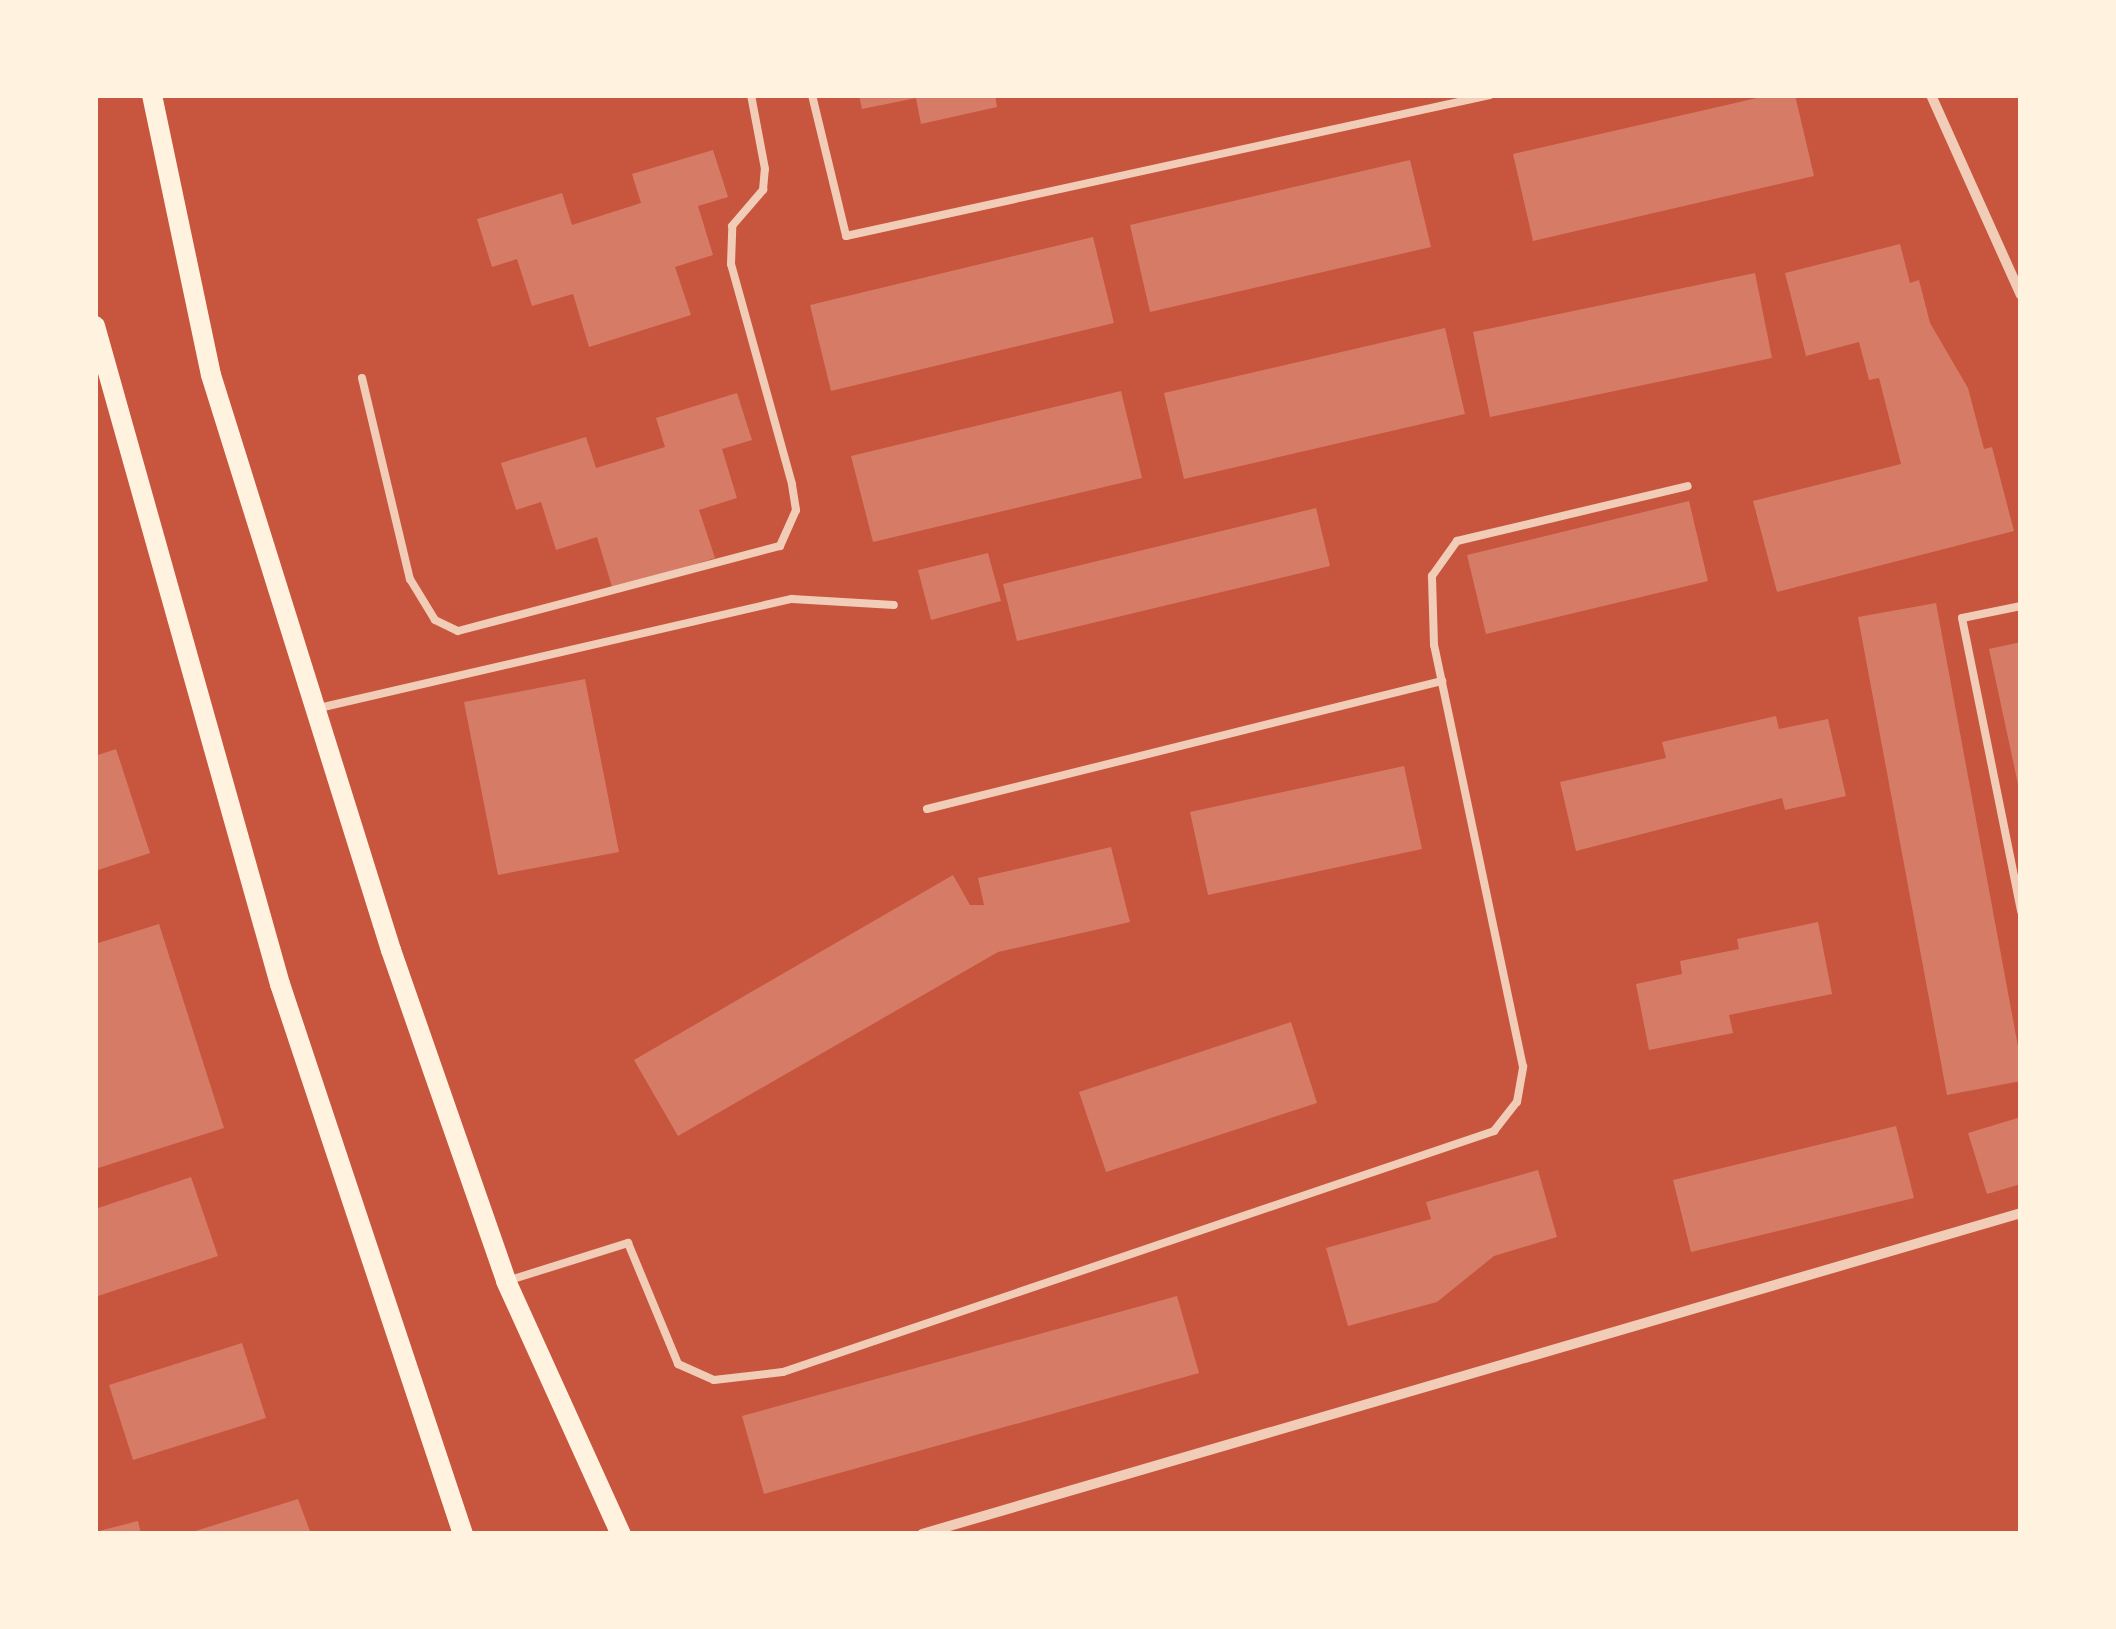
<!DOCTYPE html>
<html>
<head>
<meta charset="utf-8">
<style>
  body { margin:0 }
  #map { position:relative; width:2116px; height:1629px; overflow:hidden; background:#c8553d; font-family:Helvetica,sans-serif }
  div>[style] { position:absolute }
  .building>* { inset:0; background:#d67c66 }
  .service>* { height:8px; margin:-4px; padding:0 4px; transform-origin:4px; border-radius:4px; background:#f1ccb7 }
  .minor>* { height:10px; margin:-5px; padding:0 5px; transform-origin:5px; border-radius:5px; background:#f1ccb7 }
  .secondary>* { height:20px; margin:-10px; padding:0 10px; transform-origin:10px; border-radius:10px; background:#fff3e0 }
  span { translate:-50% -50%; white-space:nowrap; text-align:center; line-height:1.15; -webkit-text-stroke:9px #fff3e0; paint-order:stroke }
  .frame { position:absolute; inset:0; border:98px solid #fff3e0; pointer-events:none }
</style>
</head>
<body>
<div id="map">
  <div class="building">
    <div style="clip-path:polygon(859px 95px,995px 95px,997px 107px,921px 124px,916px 98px,862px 109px)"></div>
    <div style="clip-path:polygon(1770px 95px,1795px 95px,1814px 176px,1533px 241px,1513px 154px)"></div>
    <div style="clip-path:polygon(713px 150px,728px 197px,698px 206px,713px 255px,675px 267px,691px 315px,589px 347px,573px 294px,532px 306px,517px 259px,492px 267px,477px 219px,562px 193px,572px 225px,641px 203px,632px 174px)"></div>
    <div style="clip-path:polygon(1410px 160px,1431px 247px,1150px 312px,1130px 225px)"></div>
    <div style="clip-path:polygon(1093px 237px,1114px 323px,831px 391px,810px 305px)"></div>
    <div style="clip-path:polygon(1900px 244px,1910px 283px,1919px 280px,1930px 323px,1968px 388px,1984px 449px,1992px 447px,2014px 531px,1777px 592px,1753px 501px,1901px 464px,1879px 378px,1869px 380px,1859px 342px,1806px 356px,1785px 273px)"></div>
    <div style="clip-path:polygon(1755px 273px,1772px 358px,1490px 417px,1473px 332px)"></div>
    <div style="clip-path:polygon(1445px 328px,1465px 414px,1184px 479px,1164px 393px)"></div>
    <div style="clip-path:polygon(1121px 391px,1142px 478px,873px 542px,851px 456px)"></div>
    <div style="clip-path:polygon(737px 393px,752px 440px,722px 449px,737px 498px,699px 510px,715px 558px,613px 590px,597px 537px,556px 550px,541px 502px,516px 510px,501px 463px,586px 437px,596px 468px,665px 447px,656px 418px)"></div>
    <div style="clip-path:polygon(1689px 501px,1708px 581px,1486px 634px,1467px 555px)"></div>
    <div style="clip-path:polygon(1316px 508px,1330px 566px,1017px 641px,1003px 584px)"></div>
    <div style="clip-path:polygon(988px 553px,1001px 601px,931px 620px,918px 570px)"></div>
    <div style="clip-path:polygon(1936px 603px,2021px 1063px,2021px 1081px,1947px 1095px,1858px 617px)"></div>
    <div style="clip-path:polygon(2021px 642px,2021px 788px,2019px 789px,1989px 649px)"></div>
    <div style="clip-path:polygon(585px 679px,619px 852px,498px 875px,464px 702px)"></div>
    <div style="clip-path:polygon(1776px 716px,1779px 729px,1828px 719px,1846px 796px,1785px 810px,1782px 798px,1576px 851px,1560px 782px,1666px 758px,1662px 742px)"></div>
    <div style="clip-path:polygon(116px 749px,150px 853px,95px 871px,95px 756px)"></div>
    <div style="clip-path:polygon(1404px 766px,1422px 849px,1208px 895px,1190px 812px)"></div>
    <div style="clip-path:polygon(1111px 847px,1130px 922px,998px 952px,678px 1136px,634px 1060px,953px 875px,970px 905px,984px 905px,978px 878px)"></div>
    <div style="clip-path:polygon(1818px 922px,1832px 994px,1729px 1015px,1733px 1033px,1649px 1050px,1636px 984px,1682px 974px,1680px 961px,1739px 949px,1737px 939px)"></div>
    <div style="clip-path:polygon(159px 924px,224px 1128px,95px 1169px,95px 944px)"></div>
    <div style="clip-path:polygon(1291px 1022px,1317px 1103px,1106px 1172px,1079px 1092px)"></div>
    <div style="clip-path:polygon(2021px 1117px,2021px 1184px,1987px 1194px,1968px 1133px)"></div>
    <div style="clip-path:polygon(1896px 1126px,1914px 1198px,1691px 1252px,1673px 1180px)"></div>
    <div style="clip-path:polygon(1538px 1170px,1557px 1237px,1494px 1256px,1437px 1302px,1348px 1326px,1326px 1248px,1431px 1219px,1426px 1202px)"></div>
    <div style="clip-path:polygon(191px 1177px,218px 1256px,95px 1297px,95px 1209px)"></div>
    <div style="clip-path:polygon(1177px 1296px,1199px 1373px,764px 1494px,742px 1416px)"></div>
    <div style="clip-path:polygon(242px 1343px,266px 1418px,133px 1460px,109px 1385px)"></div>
    <div style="clip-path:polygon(298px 1499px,311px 1534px,189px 1534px,189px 1533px)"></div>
    <div style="clip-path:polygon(138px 1521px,141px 1534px,95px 1534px,95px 1532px)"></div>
  </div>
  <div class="service">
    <div style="left:812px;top:95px;width:145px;rotate:76.4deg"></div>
    <div style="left:846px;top:236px;width:659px;rotate:-12.35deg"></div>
    <div style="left:362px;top:378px;width:207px;rotate:76.6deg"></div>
    <div style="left:410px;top:579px;width:48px;rotate:58.6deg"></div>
    <div style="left:435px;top:620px;width:25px;rotate:26deg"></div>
    <div style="left:458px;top:631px;width:333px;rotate:-14.8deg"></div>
    <div style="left:780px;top:546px;width:39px;rotate:-66deg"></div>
    <div style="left:796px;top:510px;width:26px;rotate:-99deg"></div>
    <div style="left:792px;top:484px;width:228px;rotate:-105.5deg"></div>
    <div style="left:731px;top:264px;width:38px;rotate:-88deg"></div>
    <div style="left:732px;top:226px;width:48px;rotate:-49.3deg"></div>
    <div style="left:763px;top:190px;width:21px;rotate:-85deg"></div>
    <div style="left:765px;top:169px;width:75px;rotate:-100.7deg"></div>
    <div style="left:2021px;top:606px;width:60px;rotate:168.5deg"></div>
    <div style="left:1962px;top:618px;width:299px;rotate:78.6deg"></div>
    <div style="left:319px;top:708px;width:485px;rotate:-13deg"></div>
    <div style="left:792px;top:599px;width:102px;rotate:3.4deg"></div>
    <div style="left:927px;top:809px;width:531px;rotate:-13.96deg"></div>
    <div style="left:510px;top:1280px;width:124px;rotate:-17.4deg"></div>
    <div style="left:628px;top:1243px;width:131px;rotate:67.5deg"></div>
    <div style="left:678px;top:1364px;width:39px;rotate:24deg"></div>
    <div style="left:714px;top:1380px;width:69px;rotate:-6.6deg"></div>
    <div style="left:783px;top:1372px;width:751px;rotate:-18.72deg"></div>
    <div style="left:1494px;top:1131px;width:37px;rotate:-52deg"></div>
    <div style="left:1517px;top:1102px;width:36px;rotate:-80deg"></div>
    <div style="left:1523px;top:1067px;width:431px;rotate:-101.9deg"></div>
    <div style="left:1434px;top:645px;width:69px;rotate:-91.7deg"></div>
    <div style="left:1432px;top:576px;width:43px;rotate:-54.5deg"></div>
    <div style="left:1457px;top:541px;width:237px;rotate:-13.4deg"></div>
  </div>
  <div class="minor">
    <div style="left:1931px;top:95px;width:219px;rotate:65.8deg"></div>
    <div style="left:922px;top:1534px;width:1145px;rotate:-16.28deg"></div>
  </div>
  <div class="secondary">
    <div style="left:152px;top:95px;width:286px;rotate:78.1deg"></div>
    <div style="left:211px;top:375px;width:603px;rotate:72.62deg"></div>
    <div style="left:391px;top:950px;width:350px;rotate:70.8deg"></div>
    <div style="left:506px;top:1281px;width:278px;rotate:65.6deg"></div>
    <div style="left:95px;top:326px;width:684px;rotate:74.3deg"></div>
    <div style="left:280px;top:984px;width:580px;rotate:71.6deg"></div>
  </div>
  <div class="frame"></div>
</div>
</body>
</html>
